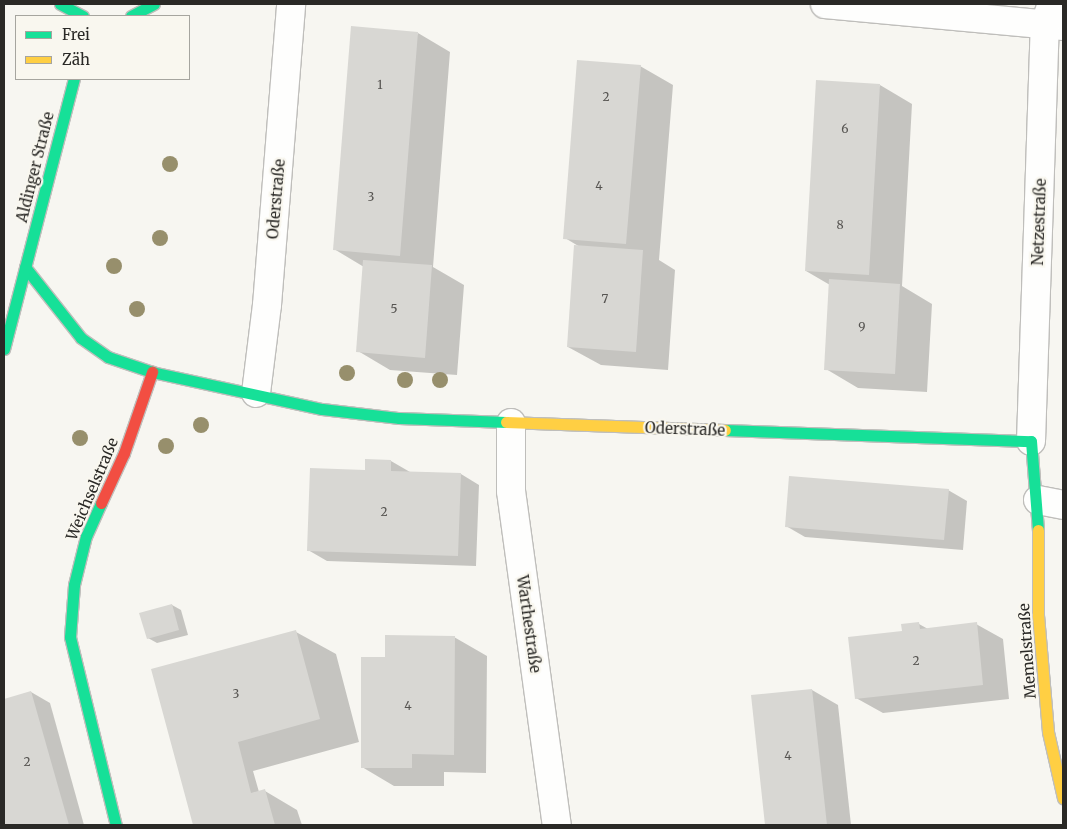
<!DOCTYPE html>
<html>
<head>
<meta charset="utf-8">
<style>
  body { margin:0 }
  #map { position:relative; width:1067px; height:829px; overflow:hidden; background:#f7f6f1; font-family:Merriweather,serif }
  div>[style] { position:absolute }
  .shadow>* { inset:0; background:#0003 }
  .building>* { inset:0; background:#d8d7d3 }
  .roads { filter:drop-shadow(1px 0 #bfbebb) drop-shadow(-1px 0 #bfbebb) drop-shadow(0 1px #bfbebb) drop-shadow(0 -1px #bfbebb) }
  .street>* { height:28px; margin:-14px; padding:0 14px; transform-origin:14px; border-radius:14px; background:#fefefd }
  .fast>* { height:11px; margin:-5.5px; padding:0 5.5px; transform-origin:5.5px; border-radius:5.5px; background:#16e098 }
  .slow>* { height:11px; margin:-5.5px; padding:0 5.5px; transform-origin:5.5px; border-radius:5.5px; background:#ffcf43 }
  .jam>* { height:11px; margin:-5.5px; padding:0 5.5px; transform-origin:5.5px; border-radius:5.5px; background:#f24e42 }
  .trees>* { width:16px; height:16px; margin:-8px; border-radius:50%; background:#978f6c }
  span { translate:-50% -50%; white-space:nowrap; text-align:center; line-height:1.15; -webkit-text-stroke:4.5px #f9f7ef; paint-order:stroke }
  .number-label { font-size:12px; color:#565451 }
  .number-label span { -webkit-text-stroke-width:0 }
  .street-label { font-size:15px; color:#2a2926 }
  .frame { position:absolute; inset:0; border:5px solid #2a2926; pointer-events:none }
  .legend { position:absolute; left:15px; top:15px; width:175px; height:65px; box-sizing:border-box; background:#f9f7ef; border:1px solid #a6a59f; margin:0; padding:6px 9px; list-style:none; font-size:15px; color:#2a2926 }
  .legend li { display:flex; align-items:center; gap:10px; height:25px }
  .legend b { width:25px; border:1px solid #a6a59f }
</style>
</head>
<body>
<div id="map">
  <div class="shadow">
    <div style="clip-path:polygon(418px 33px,450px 52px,433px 267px,464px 285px,457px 375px,390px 370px,358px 351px,364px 267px,334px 249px)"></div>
    <div style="clip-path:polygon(640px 66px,673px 85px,659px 260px,675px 270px,668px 370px,601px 365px,568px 347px,580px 247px,565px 238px)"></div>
    <div style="clip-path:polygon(880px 85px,912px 104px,902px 286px,932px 304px,927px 392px,858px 388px,826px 369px,830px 285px,806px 271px)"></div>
    <div style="clip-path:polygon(366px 460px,391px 461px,410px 472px,461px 474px,479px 485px,476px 566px,327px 561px,308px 550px,366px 471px)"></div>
    <div style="clip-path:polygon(948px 490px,967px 501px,963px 550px,805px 537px,786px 526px)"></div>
    <div style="clip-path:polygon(172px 605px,181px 610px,188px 635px,157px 643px,148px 638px)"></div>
    <div style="clip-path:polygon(919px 624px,928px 629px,976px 624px,1003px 639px,1009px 699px,883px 713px,856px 698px,903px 632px)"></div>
    <div style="clip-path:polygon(296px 632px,336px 654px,359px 742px,253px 771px,259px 792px,265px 791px,297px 810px,302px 825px,194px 825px,153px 670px)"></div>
    <div style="clip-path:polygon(454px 637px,487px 656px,486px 773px,444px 772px,444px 786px,394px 786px,362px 767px)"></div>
    <div style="clip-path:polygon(812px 690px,838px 705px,851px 825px,766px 825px,752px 697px)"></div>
    <div style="clip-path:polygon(31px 692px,50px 703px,84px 825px,4px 825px,4px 700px)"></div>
  </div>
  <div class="building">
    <div style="clip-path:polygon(351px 26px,418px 32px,400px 256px,333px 250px)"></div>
    <div style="clip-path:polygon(577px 60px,641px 65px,626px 244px,563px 239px)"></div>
    <div style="clip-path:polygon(816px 80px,880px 84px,869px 275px,805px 271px)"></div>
    <div style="clip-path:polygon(574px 245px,643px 250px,636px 352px,567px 347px)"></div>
    <div style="clip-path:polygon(363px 260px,432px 265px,425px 358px,356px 352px)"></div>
    <div style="clip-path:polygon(829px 279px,900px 284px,895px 374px,824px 370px)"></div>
    <div style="clip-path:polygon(365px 459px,391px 460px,391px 471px,461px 473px,458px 556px,307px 551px,310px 468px,365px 470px)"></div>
    <div style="clip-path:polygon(789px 476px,949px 489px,944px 540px,785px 527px)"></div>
    <div style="clip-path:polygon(172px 604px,179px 630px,147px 639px,139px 613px)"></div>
    <div style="clip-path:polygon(919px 622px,920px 629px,977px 622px,983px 685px,855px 699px,848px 637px,902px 631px,901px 624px)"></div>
    <div style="clip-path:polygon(296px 630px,320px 719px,238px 742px,251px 793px,265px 789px,275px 825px,193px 825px,151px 669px)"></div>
    <div style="clip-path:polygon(385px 635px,455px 636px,454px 755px,412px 754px,412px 768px,361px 768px,361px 657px,385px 657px)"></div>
    <div style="clip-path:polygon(812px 689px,827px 825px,765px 825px,751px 695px)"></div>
    <div style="clip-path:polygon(31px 691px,69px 825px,4px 825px,4px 699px)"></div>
  </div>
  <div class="roads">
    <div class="street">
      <div style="left:825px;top:4px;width:239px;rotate:5.3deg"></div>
      <div style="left:256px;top:393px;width:89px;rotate:-82.9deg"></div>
      <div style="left:267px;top:305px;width:302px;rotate:-85.4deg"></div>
      <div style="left:511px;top:423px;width:68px;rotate:90deg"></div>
      <div style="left:511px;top:491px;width:337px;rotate:82.2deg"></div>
      <div style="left:1031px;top:441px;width:417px;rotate:-88.1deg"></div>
      <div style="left:1045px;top:24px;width:21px;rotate:-71deg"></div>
      <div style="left:1038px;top:500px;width:25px;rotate:11deg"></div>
    </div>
    <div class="fast">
      <div style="left:60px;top:4px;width:26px;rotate:28deg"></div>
      <div style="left:131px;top:16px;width:26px;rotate:-28deg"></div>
      <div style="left:25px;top:267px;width:90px;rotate:51.7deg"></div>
      <div style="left:81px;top:338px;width:33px;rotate:35deg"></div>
      <div style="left:108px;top:357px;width:46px;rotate:18.8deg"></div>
      <div style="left:152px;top:372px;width:174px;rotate:12.3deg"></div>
      <div style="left:322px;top:409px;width:78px;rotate:6.7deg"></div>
      <div style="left:399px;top:418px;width:107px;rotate:2.1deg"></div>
      <div style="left:4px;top:349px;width:279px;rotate:-75.5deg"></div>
      <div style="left:725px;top:430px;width:306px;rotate:2.1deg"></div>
      <div style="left:1031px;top:441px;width:89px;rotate:85.5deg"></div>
      <div style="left:101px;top:503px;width:36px;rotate:114deg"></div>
      <div style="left:86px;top:536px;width:50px;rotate:103.8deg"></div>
      <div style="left:74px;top:585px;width:52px;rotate:94.4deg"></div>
      <div style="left:70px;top:637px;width:194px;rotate:76.3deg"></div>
    </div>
    <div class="slow">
      <div style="left:506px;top:422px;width:219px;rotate:2.1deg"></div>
      <div style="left:1038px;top:530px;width:85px;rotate:90deg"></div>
      <div style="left:1038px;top:615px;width:117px;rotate:85.1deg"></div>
      <div style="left:1048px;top:732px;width:68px;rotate:77.2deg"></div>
    </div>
    <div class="jam">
      <div style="left:101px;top:503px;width:55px;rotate:-65.3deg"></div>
      <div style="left:124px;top:453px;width:86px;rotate:-70.9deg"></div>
    </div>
  </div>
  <div class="trees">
    <div style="left:170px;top:164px"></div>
    <div style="left:160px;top:238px"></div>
    <div style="left:114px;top:266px"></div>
    <div style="left:137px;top:309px"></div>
    <div style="left:347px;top:373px"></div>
    <div style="left:405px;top:380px"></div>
    <div style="left:440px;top:380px"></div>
    <div style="left:201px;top:425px"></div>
    <div style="left:80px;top:438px"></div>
    <div style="left:166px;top:446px"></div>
  </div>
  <div class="number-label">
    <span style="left:380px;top:85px">1</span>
    <span style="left:606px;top:97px">2</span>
    <span style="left:845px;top:129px">6</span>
    <span style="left:599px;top:186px">4</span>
    <span style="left:371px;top:197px">3</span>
    <span style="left:840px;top:225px">8</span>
    <span style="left:605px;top:299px">7</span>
    <span style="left:394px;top:309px">5</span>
    <span style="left:862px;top:327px">9</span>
    <span style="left:384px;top:512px">2</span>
    <span style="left:916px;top:661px">2</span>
    <span style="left:236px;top:694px">3</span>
    <span style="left:408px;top:706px">4</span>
    <span style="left:788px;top:756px">4</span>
    <span style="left:27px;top:762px">2</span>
  </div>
  <div class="street-label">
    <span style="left:35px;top:167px;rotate:-76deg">Aldinger Straße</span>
    <span style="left:276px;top:199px;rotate:-85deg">Oderstraße</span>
    <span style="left:1039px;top:222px;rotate:-88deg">Netzestraße</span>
    <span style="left:685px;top:429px;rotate:2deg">Oderstraße</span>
    <span style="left:92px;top:489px;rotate:-67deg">Weichselstraße</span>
    <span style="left:529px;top:624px;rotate:82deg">Warthestraße</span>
    <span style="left:1027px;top:651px;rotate:-94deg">Memelstraße</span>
  </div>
  <div class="frame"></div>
  <ul class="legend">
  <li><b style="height:6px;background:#16e098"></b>Frei</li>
  <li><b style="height:6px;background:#ffcf43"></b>Zäh</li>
  </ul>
</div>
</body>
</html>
